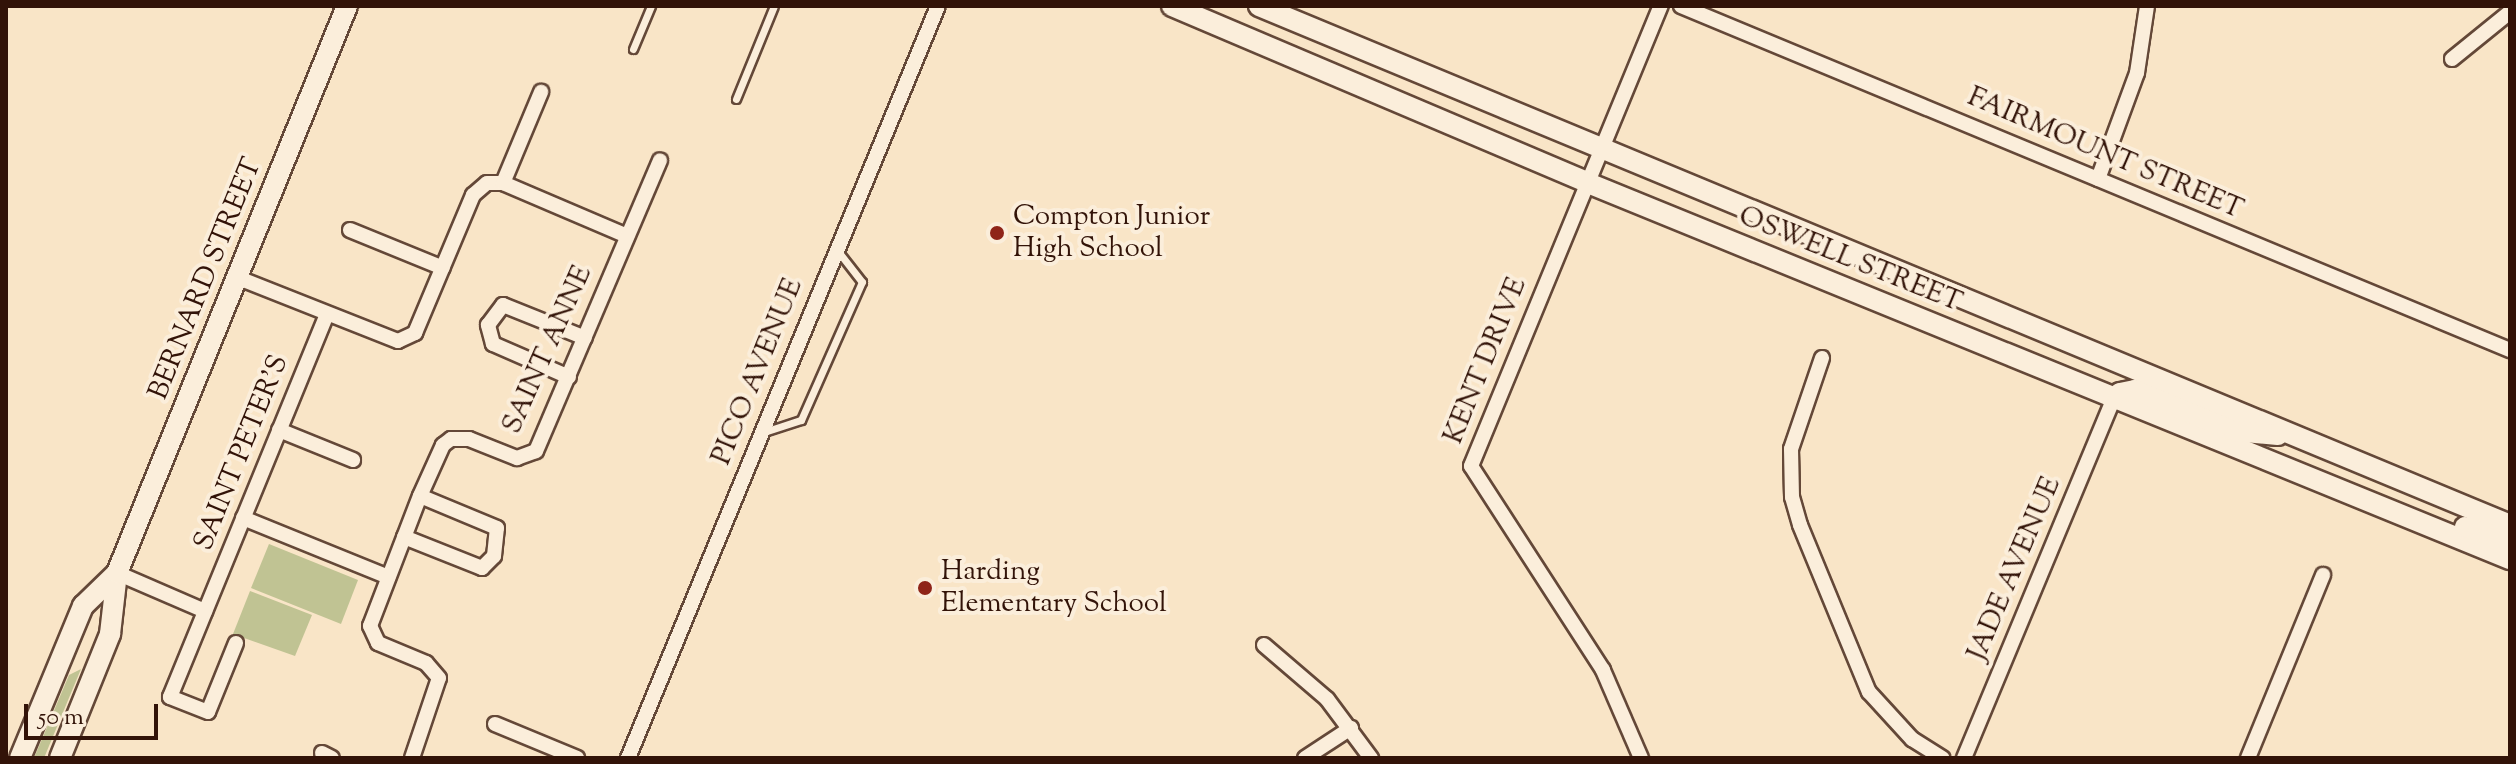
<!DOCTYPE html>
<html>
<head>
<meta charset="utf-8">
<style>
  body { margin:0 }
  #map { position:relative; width:2516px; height:764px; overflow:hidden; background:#f9e5c7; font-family:"Sorts Mill Goudy",serif }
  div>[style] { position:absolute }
  .green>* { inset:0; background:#c0c393 }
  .roads { filter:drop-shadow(2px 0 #644838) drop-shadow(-2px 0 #644838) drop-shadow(0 2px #644838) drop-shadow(0 -2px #644838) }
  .lane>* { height:7px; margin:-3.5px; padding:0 3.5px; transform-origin:3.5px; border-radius:3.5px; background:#fbeedb }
  .street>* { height:14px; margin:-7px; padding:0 7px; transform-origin:7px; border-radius:7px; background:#fbeedb }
  .secondary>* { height:20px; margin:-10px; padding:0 10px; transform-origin:10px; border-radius:10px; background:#fbeedb }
  .dots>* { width:22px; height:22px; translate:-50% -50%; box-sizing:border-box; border:4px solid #fbeedb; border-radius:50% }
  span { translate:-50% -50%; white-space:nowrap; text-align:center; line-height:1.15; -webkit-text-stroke:8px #fbeedb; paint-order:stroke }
  .street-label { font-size:28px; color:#321308 }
  .poi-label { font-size:28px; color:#321308 }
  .left { translate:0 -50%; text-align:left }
  .frame { position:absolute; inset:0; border:8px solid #321308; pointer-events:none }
  .scale { position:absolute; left:24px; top:704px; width:134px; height:36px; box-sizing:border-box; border:4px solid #321308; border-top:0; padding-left:10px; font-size:24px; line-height:28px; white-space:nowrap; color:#321308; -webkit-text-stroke:6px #fbeedb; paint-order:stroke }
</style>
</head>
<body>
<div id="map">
  <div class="green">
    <div style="clip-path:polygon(269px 544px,358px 580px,341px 624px,251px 588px)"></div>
    <div style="clip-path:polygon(250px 591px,312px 615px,295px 656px,233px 634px)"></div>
    <div style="clip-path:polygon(81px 669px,44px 758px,34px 758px,69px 675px)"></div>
  </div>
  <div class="roads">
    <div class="lane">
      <div style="left:633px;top:49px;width:47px;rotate:-67.3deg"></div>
      <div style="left:736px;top:99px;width:100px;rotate:-67.8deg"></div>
      <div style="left:764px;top:432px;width:39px;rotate:-18deg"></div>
      <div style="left:801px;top:420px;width:151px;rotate:-66.2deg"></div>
      <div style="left:862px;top:282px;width:41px;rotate:-128deg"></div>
    </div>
    <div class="street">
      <div style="left:1681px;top:6px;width:898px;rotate:22.54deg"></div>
      <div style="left:2452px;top:59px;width:75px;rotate:-39deg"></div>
      <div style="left:2098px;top:179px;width:113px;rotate:-69.8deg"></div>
      <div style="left:2137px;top:73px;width:68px;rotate:-81.5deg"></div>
      <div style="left:503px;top:183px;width:99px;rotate:-67.3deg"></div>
      <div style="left:350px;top:230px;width:100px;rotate:22.2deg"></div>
      <div style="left:236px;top:277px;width:174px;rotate:21.6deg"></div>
      <div style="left:398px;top:341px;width:19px;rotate:-25deg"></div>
      <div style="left:415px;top:333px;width:150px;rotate:-67.2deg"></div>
      <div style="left:473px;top:195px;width:18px;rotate:-41deg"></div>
      <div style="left:487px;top:183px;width:16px"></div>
      <div style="left:503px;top:183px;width:135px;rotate:23.1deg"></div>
      <div style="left:1822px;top:358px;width:96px;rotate:108.8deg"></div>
      <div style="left:1791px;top:449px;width:48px;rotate:88.8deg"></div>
      <div style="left:1792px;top:497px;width:29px;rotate:74deg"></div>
      <div style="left:1800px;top:525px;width:181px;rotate:67.6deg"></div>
      <div style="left:1869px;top:692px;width:64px;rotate:47.5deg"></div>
      <div style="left:1912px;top:739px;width:36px;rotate:32deg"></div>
      <div style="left:569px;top:377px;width:83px;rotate:-156.5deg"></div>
      <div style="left:493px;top:344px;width:20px;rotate:-105deg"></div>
      <div style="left:488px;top:325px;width:25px;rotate:-53deg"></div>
      <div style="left:503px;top:305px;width:88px;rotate:21.9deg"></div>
      <div style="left:279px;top:430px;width:80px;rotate:22.1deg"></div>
      <div style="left:243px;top:518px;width:157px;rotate:22.1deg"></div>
      <div style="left:404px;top:537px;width:84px;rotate:21.7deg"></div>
      <div style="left:482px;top:568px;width:17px;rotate:-45deg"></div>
      <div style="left:494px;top:556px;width:28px;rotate:-84deg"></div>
      <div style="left:497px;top:528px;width:83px;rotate:-157.4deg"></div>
      <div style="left:117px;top:573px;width:96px;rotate:23.4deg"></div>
      <div style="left:236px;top:643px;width:74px;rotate:112.1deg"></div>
      <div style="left:208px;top:712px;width:41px;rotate:-158.5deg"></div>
      <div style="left:170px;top:697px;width:414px;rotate:-67.7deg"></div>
      <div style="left:1264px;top:645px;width:83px;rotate:40.6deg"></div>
      <div style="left:1327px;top:699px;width:74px;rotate:53.3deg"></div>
      <div style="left:495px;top:724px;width:89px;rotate:22.5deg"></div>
      <div style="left:322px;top:753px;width:11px;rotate:27deg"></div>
      <div style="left:412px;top:758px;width:84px;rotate:-71.4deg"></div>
      <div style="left:439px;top:678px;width:20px;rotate:-131deg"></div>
      <div style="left:426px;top:663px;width:52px;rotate:-157.4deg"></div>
      <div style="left:378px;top:643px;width:19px;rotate:-115deg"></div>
      <div style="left:370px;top:626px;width:139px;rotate:-69deg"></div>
      <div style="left:420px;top:496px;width:56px;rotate:-65.7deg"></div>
      <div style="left:443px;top:445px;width:10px;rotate:-37deg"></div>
      <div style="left:451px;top:439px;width:18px"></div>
      <div style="left:469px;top:439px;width:52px;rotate:21.6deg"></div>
      <div style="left:517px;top:458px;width:20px;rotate:-20deg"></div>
      <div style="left:536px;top:451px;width:316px;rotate:-66.9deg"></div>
      <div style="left:628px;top:758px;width:813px;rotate:-67.6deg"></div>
      <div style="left:1305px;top:758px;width:55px;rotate:-33.1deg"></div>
      <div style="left:1641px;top:758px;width:96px;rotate:-113.4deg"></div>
      <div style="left:1603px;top:670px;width:243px;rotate:-122.9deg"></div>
      <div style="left:1471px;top:466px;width:498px;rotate:-67.6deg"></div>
      <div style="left:1964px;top:758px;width:388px;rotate:-67.4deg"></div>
      <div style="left:2248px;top:758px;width:198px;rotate:-67.7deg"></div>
    </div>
    <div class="secondary">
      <div style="left:1172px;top:6px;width:452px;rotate:23deg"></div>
      <div style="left:1588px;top:183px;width:996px;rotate:22.19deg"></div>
      <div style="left:1259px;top:6px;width:1354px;rotate:22.53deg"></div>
      <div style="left:2113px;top:400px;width:10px;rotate:-45deg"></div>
      <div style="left:2120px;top:393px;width:15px;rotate:-11deg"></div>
      <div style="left:2135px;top:390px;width:107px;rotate:22.5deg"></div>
      <div style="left:2234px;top:431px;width:44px;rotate:5.2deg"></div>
      <div style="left:2465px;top:527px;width:47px;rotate:16.1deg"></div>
      <div style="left:20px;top:758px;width:165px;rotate:-67.5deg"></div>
      <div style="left:83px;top:606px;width:47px;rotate:-44.1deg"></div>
      <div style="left:60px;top:758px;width:134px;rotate:-68deg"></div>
      <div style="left:110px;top:634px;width:61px;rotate:-83.5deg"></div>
      <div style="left:117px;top:573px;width:612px;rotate:-67.92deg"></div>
    </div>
  </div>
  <div class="dots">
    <div style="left:997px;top:233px;background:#8f2418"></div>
    <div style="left:925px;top:588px;background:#8f2418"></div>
  </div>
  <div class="street-label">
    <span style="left:2105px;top:154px;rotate:23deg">FAIRMOUNT STREET</span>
    <span style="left:1850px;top:260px;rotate:22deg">OSWELL STREET</span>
    <span style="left:206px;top:279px;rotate:-68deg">BERNARD STREET</span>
    <span style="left:548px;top:350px;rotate:-66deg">SAINT ANNE</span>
    <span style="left:1486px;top:361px;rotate:-68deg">KENT DRIVE</span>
    <span style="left:758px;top:372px;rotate:-68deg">PICO AVENUE</span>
    <span style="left:242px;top:453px;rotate:-68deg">SAINT PETER'S</span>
    <span style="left:2015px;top:569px;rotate:-67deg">JADE AVENUE</span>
  </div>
  <div class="poi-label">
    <span class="left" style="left:1013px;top:233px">Compton Junior<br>High School</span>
    <span class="left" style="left:941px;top:588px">Harding<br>Elementary School</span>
  </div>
  <div class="frame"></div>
  <div class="scale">50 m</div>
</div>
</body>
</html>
